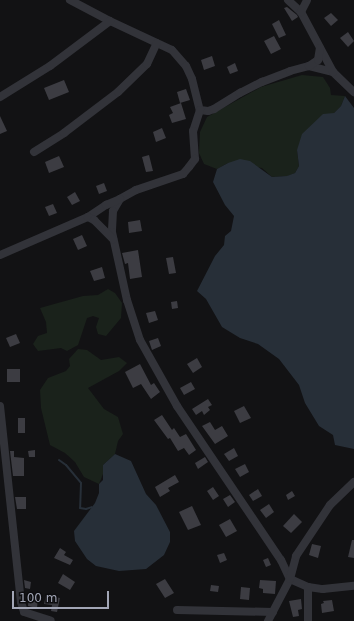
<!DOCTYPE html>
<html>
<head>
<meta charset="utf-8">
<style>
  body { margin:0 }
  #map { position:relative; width:354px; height:621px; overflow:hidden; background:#121214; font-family:"DejaVu Sans",sans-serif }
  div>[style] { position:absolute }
  .green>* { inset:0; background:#1a221b }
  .water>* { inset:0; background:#272f38 }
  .stream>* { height:2px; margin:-1px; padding:0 1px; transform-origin:1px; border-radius:1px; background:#272f38 }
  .building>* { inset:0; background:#3c3c42 }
  .minor>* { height:8px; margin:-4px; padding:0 4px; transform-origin:4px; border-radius:4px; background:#323339 }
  span { translate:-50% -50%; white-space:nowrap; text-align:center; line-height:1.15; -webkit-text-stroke:3px #0d0d0f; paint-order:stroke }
  .scale { position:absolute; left:12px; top:591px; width:97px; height:18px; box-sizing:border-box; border:2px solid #a2a6b6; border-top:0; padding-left:5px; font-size:12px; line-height:14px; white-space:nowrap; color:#a2a6b6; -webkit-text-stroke:3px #0d0d0f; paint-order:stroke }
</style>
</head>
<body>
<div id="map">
  <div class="green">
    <div style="clip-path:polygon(302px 75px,323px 77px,330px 88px,331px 95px,345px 96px,341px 106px,297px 150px,299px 166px,295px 173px,288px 176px,272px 177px,262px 168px,228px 163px,217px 169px,204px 164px,199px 153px,200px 132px,207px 117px,261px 87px)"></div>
    <div style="clip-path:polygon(108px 289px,115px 293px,122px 303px,121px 318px,106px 336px,98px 334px,96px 327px,99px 318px,93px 316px,87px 318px,78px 345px,67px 351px,61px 348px,38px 351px,33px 344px,38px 336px,47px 333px,46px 322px,40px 308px,83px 296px,98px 295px)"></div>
    <div style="clip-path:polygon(78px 349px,87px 350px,101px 360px,119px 357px,127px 363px,119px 371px,88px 388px,104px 409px,118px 417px,123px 434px,118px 441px,115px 454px,103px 465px,103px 474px,99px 484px,84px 477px,75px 462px,65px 453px,50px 445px,41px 408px,40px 390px,48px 378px,66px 371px,70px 366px,69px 359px)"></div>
  </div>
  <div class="water">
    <div style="clip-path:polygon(345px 96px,354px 108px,354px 449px,335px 445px,333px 435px,319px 426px,305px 403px,299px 385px,279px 359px,258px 344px,240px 338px,222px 327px,206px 299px,197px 291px,215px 256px,224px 245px,225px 236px,231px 231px,234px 216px,225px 205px,213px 182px,217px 169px,228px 163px,240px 159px,250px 161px,272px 177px,287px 176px,295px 173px,299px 166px,297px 150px,302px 134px,323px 114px,334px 113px,341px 106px)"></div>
    <div style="clip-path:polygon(115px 454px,131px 461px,146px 494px,156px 505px,170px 532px,170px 542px,164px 555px,146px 569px,119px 571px,96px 566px,87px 559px,75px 541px,74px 531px,95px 503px,99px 493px,99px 484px,103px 480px,103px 465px)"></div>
  </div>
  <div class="stream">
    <div style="left:59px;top:460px;width:9px;rotate:36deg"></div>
    <div style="left:66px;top:465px;width:23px;rotate:50deg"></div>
    <div style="left:81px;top:483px;width:25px;rotate:92deg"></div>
    <div style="left:80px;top:508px;width:6px;rotate:9deg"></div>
    <div style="left:86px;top:509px;width:6px;rotate:-18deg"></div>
  </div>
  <div class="building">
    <div style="clip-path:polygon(287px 7px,297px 15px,298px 17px,292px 21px,284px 8px)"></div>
    <div style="clip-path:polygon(331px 13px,338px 20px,331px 26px,324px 18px)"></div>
    <div style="clip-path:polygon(279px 20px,286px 35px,279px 38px,272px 24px)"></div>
    <div style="clip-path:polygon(348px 32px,354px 41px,348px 47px,340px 38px)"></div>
    <div style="clip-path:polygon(274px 36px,281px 49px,271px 54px,264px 41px)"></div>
    <div style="clip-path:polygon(212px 56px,215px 66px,204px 70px,201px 60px)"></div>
    <div style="clip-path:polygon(235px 63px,238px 71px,230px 74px,227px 67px)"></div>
    <div style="clip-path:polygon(64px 80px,69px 92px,49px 100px,44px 88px)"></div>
    <div style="clip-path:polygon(186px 89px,190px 100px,180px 103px,177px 92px)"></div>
    <div style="clip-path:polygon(181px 103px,186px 119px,172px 123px,169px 115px,173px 113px,170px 107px)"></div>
    <div style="clip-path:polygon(0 116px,7px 131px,0 134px)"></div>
    <div style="clip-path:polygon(162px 128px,166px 138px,156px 142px,153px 132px)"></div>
    <div style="clip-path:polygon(149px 155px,153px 171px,146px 172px,142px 157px)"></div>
    <div style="clip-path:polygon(59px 156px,64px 167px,49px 173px,45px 162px)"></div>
    <div style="clip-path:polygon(104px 183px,107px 191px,99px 194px,96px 186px)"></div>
    <div style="clip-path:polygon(75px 192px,80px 201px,72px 205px,67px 197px)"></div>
    <div style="clip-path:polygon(53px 204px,57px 213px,49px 216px,45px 207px)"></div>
    <div style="clip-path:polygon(140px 220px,142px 231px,129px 233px,128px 222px)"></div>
    <div style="clip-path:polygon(82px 235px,87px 246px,78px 250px,73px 239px)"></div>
    <div style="clip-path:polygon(138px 250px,142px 277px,130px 279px,128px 263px,125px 264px,122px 253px)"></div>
    <div style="clip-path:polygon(173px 257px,176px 273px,169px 274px,166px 258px)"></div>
    <div style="clip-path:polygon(102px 267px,105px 278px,94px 281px,90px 271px)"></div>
    <div style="clip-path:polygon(177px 301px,178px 308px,172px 309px,171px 302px)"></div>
    <div style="clip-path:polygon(155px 311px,158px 320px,149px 323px,146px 313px)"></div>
    <div style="clip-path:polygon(16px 334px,20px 343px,10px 347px,6px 338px)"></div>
    <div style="clip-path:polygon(158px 338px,161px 346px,152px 350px,149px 341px)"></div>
    <div style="clip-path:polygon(197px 358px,202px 367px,193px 373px,187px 364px)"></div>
    <div style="clip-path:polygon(140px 364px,151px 385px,154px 383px,160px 392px,151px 399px,141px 384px,133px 388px,125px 372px)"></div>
    <div style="clip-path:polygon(7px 369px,20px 369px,20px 382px,7px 382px)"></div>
    <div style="clip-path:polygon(191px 382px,195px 389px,184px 395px,180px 388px)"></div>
    <div style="clip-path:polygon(208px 399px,212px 405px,208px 407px,210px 410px,204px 415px,202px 411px,196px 415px,192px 409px)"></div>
    <div style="clip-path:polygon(244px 406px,251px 418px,240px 423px,234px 411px)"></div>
    <div style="clip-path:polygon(162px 415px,172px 430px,174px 428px,180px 437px,186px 434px,196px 450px,189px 455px,184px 448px,178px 451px,170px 438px,168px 439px,154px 420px)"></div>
    <div style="clip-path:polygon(18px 418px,25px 418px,25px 433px,18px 433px)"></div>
    <div style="clip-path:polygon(210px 422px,215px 430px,222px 426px,228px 436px,215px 444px,202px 426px)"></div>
    <div style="clip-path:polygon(234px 448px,238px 456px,229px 461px,224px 454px)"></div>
    <div style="clip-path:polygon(35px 450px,35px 457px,29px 457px,28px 451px)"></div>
    <div style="clip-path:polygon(10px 451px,14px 451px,14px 457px,24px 458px,24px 476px,13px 476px)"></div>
    <div style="clip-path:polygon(205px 457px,208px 462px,198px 469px,195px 463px)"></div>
    <div style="clip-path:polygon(245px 464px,249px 472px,240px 477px,235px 469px)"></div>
    <div style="clip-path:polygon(175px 475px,179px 482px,168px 488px,170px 491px,160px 497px,155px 487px)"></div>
    <div style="clip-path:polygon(213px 487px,219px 496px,213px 500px,207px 491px)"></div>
    <div style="clip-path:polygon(258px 489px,262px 496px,253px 501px,249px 495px)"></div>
    <div style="clip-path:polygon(292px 491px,295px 496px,288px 500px,286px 495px)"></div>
    <div style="clip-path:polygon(230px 495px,235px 502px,228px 507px,223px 499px)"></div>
    <div style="clip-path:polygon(15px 497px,26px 497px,26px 509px,17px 509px)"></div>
    <div style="clip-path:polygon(269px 504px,274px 512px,266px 518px,260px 510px)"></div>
    <div style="clip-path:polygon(192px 506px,201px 525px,188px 530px,179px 512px)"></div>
    <div style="clip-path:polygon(294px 514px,302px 522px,291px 533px,283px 526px)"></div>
    <div style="clip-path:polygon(230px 519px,237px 531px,226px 537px,219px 525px)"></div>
    <div style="clip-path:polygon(352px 540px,354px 540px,354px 558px,348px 557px)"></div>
    <div style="clip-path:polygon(312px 544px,321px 546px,318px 558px,309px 555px)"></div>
    <div style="clip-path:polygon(60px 548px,66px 552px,64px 555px,73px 560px,70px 565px,54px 558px)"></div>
    <div style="clip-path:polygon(224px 553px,227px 560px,220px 563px,217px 555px)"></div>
    <div style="clip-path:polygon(268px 558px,271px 565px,266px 567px,263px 560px)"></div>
    <div style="clip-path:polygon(63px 574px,75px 582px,70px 590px,58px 583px)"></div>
    <div style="clip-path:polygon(165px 579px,174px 593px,165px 598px,156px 584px)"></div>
    <div style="clip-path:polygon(24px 580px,31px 582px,30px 589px,25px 588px)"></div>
    <div style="clip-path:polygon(260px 580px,276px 581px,275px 594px,263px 593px,263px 589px,259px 588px)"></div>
    <div style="clip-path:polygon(211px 585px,219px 586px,218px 592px,210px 591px)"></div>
    <div style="clip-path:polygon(241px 587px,250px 588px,249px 600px,240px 599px)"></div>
    <div style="clip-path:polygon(46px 595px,60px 598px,57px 612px,51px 611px,52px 605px,44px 604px)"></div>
    <div style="clip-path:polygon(29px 596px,38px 598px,37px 608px,28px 606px)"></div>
    <div style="clip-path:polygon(301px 599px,302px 609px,298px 610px,299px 616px,293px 617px,289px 601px)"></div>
    <div style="clip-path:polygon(332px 600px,334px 611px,322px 613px,321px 604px,324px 603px,323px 601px)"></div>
  </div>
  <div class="minor">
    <div style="left:70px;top:0;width:45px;rotate:27.7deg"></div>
    <div style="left:110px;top:21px;width:68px;rotate:25.1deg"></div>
    <div style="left:172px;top:50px;width:21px;rotate:49deg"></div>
    <div style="left:186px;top:66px;width:14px;rotate:65deg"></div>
    <div style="left:192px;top:79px;width:32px;rotate:76deg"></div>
    <div style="left:200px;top:110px;width:8px;rotate:7deg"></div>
    <div style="left:208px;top:111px;width:6px;rotate:-18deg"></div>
    <div style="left:214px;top:109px;width:31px;rotate:-32deg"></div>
    <div style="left:240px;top:93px;width:25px;rotate:-27deg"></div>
    <div style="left:262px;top:82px;width:30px;rotate:-21deg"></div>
    <div style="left:290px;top:71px;width:20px;rotate:-15deg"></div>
    <div style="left:309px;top:66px;width:25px;rotate:14deg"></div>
    <div style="left:333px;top:72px;width:29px;rotate:44deg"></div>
    <div style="left:288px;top:0;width:18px;rotate:43deg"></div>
    <div style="left:301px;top:12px;width:68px;rotate:61.9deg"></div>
    <div style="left:301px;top:12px;width:13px;rotate:-63deg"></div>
    <div style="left:309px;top:66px;width:11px;rotate:-34deg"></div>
    <div style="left:318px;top:60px;width:12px;rotate:-81deg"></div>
    <div style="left:0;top:97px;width:59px;rotate:-31.8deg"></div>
    <div style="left:50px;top:66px;width:75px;rotate:-36.9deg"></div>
    <div style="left:200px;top:110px;width:22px;rotate:108deg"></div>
    <div style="left:193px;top:131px;width:28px;rotate:86deg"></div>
    <div style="left:195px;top:159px;width:10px;rotate:127deg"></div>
    <div style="left:189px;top:167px;width:9px;rotate:131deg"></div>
    <div style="left:183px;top:174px;width:50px;rotate:161.2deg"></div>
    <div style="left:136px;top:190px;width:18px;rotate:151deg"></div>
    <div style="left:120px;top:199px;width:14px;rotate:120deg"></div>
    <div style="left:113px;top:211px;width:21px;rotate:93deg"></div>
    <div style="left:112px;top:232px;width:70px;rotate:77.6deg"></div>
    <div style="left:127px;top:300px;width:42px;rotate:72deg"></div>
    <div style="left:140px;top:340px;width:76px;rotate:60.7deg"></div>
    <div style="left:177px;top:406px;width:186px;rotate:56deg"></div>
    <div style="left:281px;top:560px;width:21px;rotate:65deg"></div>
    <div style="left:290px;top:579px;width:20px;rotate:24deg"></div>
    <div style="left:308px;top:587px;width:15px;rotate:8deg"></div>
    <div style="left:323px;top:589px;width:31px;rotate:-6deg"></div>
    <div style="left:34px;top:152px;width:36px;rotate:-32deg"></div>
    <div style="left:64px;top:133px;width:68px;rotate:-37.2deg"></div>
    <div style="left:118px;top:92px;width:40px;rotate:-44deg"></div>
    <div style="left:147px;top:64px;width:23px;rotate:-65deg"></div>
    <div style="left:88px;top:217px;width:22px;rotate:-34deg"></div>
    <div style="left:106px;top:205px;width:15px;rotate:-23deg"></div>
    <div style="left:0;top:255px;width:96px;rotate:-23.4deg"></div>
    <div style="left:88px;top:217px;width:7px;rotate:27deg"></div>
    <div style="left:94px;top:220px;width:27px;rotate:45deg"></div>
    <div style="left:0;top:406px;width:197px;rotate:83.9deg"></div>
    <div style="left:21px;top:602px;width:10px;rotate:73deg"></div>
    <div style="left:24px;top:612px;width:28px;rotate:18deg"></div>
    <div style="left:308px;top:587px;width:34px;rotate:90deg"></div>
    <div style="left:177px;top:610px;width:96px;rotate:1.2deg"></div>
    <div style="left:268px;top:621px;width:47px;rotate:-62.4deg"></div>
    <div style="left:290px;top:579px;width:24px;rotate:-75deg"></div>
    <div style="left:296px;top:556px;width:61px;rotate:-56.3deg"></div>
    <div style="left:330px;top:505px;width:33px;rotate:-44deg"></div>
  </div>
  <div class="scale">100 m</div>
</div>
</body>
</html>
